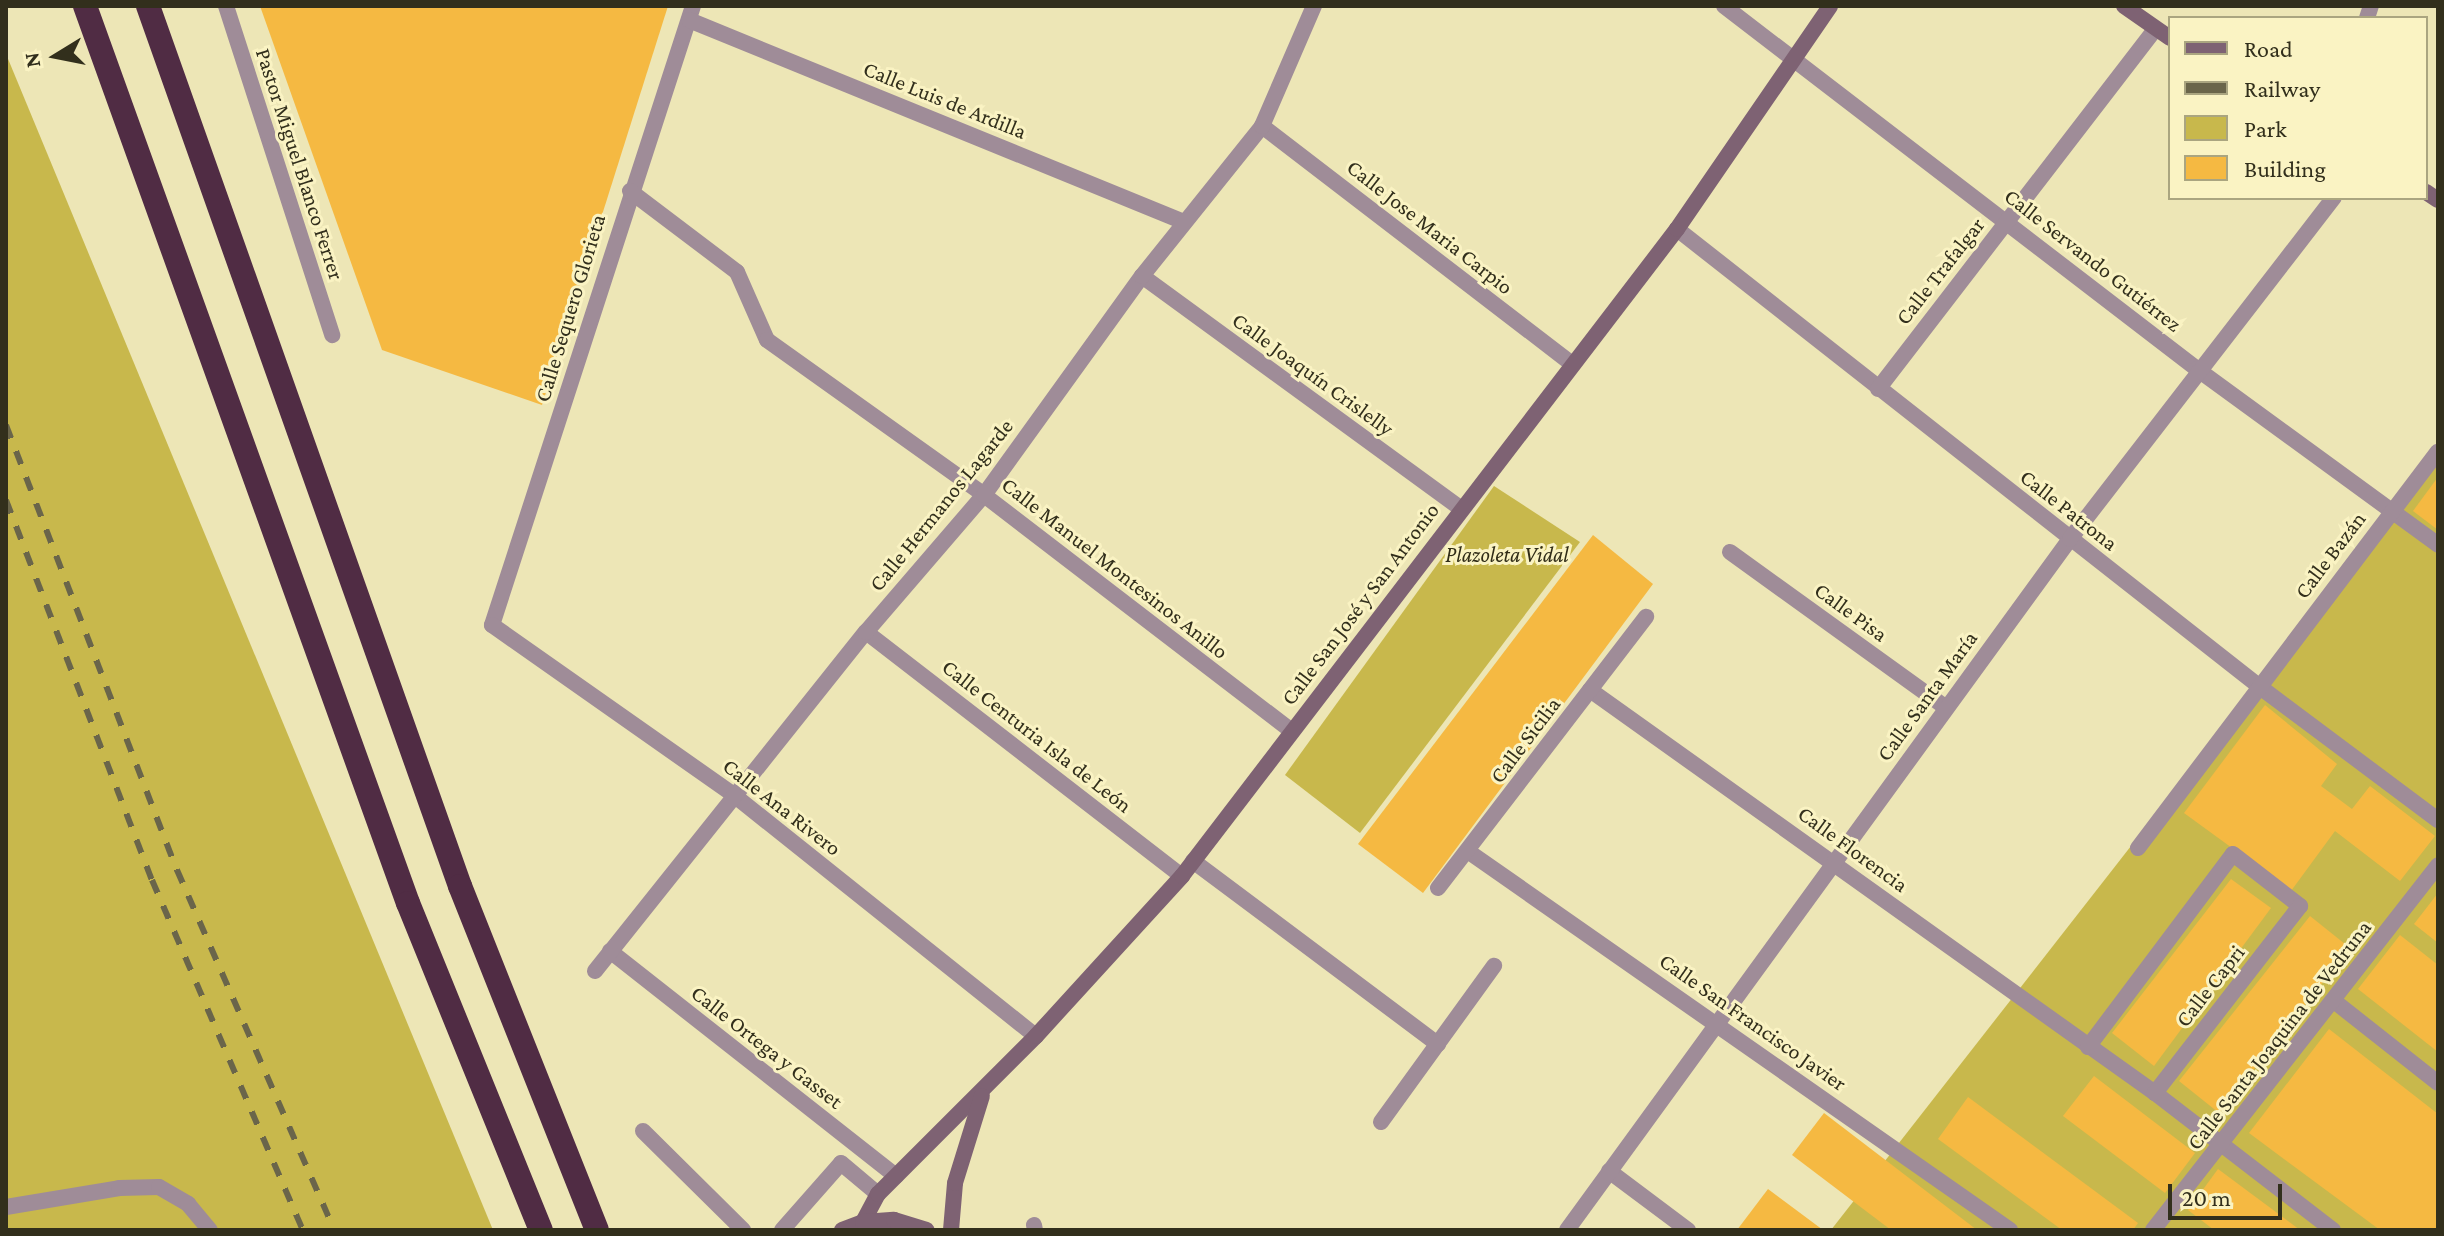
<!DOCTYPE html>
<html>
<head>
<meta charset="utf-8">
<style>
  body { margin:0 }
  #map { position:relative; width:2444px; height:1236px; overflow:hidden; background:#ede6b6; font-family:"Crimson Pro",serif }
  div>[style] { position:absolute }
  .green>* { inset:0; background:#c8b84c }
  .building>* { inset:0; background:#f5b942 }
  .lane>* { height:16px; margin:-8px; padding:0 8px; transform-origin:8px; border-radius:8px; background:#9f8c98 }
  .street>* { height:16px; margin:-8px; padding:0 8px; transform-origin:8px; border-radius:8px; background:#9f8c98 }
  .secondary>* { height:16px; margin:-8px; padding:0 8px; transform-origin:8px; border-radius:8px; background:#7e6273 }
  .highway>* { height:24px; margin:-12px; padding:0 12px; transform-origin:12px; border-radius:12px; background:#502c44 }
  .rail>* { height:6px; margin-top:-3px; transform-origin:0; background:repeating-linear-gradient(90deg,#6a654a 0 14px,transparent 0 28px) }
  span { translate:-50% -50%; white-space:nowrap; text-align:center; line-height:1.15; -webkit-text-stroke:6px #faf3c3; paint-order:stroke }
  .street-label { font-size:22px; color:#322f1c }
  .park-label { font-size:22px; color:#302c17; font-style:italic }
  .frame { position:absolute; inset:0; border:8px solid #322f1c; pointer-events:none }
  .legend { position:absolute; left:2168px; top:16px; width:260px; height:184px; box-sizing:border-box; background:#faf3c3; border:2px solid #aaa580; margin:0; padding:10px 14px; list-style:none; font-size:24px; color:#322f1c }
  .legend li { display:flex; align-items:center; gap:16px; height:40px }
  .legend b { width:40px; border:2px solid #aaa580 }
  .north { position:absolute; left:16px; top:16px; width:80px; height:80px; -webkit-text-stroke:6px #faf3c3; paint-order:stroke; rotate:260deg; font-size:22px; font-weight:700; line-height:32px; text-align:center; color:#322f1c }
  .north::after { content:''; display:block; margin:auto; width:28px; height:36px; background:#322f1c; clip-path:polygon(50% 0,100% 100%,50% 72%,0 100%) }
  .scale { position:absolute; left:2168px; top:1184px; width:114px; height:36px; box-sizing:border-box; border:4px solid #322f1c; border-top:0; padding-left:10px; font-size:24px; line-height:28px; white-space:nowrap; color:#322f1c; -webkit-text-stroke:6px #faf3c3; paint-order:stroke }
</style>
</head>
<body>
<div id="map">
  <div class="green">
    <div style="clip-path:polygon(6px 54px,493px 1230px,6px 1230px)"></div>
    <div style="clip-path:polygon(2438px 453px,2438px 1230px,1831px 1230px)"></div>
    <div style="clip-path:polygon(1494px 486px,1580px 542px,1360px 833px,1285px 775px)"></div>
  </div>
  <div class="building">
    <div style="clip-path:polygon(260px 6px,668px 6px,542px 405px,382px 350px)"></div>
    <div style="clip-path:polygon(2438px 477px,2438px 530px,2413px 511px)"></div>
    <div style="clip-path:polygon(1593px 535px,1653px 584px,1423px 893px,1358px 844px)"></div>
    <div style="clip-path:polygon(2265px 705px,2337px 764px,2321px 786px,2352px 809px,2370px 786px,2435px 836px,2400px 881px,2335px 831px,2291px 891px,2184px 813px)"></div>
    <div style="clip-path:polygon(2231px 879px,2271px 908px,2154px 1066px,2112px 1033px)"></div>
    <div style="clip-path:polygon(2438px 893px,2438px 943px,2414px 924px)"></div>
    <div style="clip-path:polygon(2310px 916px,2350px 948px,2219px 1113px,2179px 1081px)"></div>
    <div style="clip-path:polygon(2400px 935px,2438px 965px,2438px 1052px,2358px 989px)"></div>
    <div style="clip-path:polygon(2329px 1029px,2438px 1114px,2438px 1230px,2380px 1230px,2249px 1133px)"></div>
    <div style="clip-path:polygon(2094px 1076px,2195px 1153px,2165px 1193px,2063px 1116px)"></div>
    <div style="clip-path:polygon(1968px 1097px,2138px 1223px,2133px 1230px,2062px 1230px,1938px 1139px)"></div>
    <div style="clip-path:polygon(1824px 1113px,1977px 1230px,1891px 1230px,1792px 1155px)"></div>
    <div style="clip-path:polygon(2218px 1169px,2300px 1230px,2214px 1230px,2188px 1210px)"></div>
    <div style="clip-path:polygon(1768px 1189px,1823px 1230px,1737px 1230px)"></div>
  </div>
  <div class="lane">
    <div style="left:643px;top:1131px;width:141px;rotate:44.7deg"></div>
    <div style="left:1034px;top:1225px;width:5px;rotate:79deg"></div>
    <div style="left:782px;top:1230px;width:89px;rotate:-48.6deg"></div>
    <div style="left:841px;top:1163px;width:48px;rotate:40deg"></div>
  </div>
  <div class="street">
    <div style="left:226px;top:6px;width:346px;rotate:72.1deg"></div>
    <div style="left:693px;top:6px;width:651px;rotate:107.99deg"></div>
    <div style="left:492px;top:625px;width:297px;rotate:35.1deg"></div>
    <div style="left:735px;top:796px;width:385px;rotate:38.6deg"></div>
    <div style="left:1724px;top:6px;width:596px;rotate:37.5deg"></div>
    <div style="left:2197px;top:369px;width:298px;rotate:36.1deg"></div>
    <div style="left:2367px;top:18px;width:13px;rotate:-72deg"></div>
    <div style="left:689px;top:20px;width:535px;rotate:22.2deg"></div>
    <div style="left:1262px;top:126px;width:389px;rotate:37.5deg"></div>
    <div style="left:630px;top:191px;width:134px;rotate:37.1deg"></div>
    <div style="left:737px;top:272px;width:74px;rotate:66.2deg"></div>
    <div style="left:767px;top:340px;width:267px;rotate:35.5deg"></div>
    <div style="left:984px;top:495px;width:388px;rotate:37.5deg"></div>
    <div style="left:1677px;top:229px;width:741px;rotate:38.15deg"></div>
    <div style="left:2260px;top:687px;width:222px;rotate:36.8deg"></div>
    <div style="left:1142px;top:276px;width:392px;rotate:36.1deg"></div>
    <div style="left:1878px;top:389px;width:454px;rotate:-52.4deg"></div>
    <div style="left:1730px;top:552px;width:266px;rotate:35.8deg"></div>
    <div style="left:866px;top:632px;width:399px;rotate:37.7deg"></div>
    <div style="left:1590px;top:690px;width:694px;rotate:35.5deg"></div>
    <div style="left:2155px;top:1093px;width:225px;rotate:37.6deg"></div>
    <div style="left:2138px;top:848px;width:497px;rotate:-52.9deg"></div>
    <div style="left:1469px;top:852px;width:660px;rotate:34.94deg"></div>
    <div style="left:1193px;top:861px;width:306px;rotate:36.8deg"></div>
    <div style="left:1438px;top:888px;width:342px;rotate:-52.5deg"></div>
    <div style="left:610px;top:951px;width:364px;rotate:38.2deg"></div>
    <div style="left:595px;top:971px;width:434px;rotate:-51.4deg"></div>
    <div style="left:866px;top:632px;width:181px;rotate:-49.3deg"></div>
    <div style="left:984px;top:495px;width:270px;rotate:-54.2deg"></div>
    <div style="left:1142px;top:276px;width:192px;rotate:-51.3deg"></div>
    <div style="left:1262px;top:126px;width:131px;rotate:-66.6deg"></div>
    <div style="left:2334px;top:1001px;width:132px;rotate:38.3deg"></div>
    <div style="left:2088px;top:1047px;width:241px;rotate:-53.1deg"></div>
    <div style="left:2233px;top:854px;width:85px;rotate:37.8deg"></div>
    <div style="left:2300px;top:906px;width:237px;rotate:127.8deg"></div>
    <div style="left:1381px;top:1122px;width:193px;rotate:-54.1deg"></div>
    <div style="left:1609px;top:1171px;width:99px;rotate:36.8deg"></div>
    <div style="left:6px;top:1207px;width:115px;rotate:-9.5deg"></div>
    <div style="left:119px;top:1188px;width:40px;rotate:-1.4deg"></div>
    <div style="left:159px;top:1187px;width:34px;rotate:30deg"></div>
    <div style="left:188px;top:1204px;width:34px;rotate:50deg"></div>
    <div style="left:1567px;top:1230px;width:855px;rotate:-53.95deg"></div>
    <div style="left:2070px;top:539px;width:431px;rotate:-52.3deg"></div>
    <div style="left:2153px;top:1230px;width:463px;rotate:-52deg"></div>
  </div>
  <div class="secondary">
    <div style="left:2124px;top:6px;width:56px;rotate:34.8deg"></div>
    <div style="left:2426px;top:192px;width:14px;rotate:34deg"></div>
    <div style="left:863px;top:1222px;width:32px;rotate:-62deg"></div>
    <div style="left:878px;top:1194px;width:223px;rotate:-45deg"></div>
    <div style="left:1036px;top:1036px;width:217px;rotate:-47.6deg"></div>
    <div style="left:1182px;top:876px;width:815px;rotate:-52.58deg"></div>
    <div style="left:1677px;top:229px;width:270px;rotate:-55.5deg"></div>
    <div style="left:842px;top:1230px;width:22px;rotate:-21deg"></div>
    <div style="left:863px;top:1222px;width:31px;rotate:-4deg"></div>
    <div style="left:894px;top:1220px;width:34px;rotate:17deg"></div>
    <div style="left:951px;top:1230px;width:47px;rotate:-85.1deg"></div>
    <div style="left:955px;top:1183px;width:91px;rotate:-72.8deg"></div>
  </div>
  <div class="highway">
    <div style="left:85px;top:6px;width:953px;rotate:70.2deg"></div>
    <div style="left:408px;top:903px;width:353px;rotate:67.9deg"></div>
    <div style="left:148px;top:6px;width:934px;rotate:70.48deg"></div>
    <div style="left:460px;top:886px;width:370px;rotate:68.3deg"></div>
  </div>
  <div class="rail">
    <div style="left:6px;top:425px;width:477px;rotate:69deg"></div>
    <div style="left:177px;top:870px;width:393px;rotate:66.4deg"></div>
    <div style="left:6px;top:500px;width:407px;rotate:69deg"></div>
    <div style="left:152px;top:880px;width:381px;rotate:66.7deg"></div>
  </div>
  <div class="street-label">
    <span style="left:945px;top:100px;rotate:22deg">Calle Luis de Ardilla</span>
    <span style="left:300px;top:164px;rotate:72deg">Pastor Miguel Blanco Ferrer</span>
    <span style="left:1430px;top:227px;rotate:38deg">Calle Jose Maria Carpio</span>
    <span style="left:2093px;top:260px;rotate:38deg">Calle Servando Gutiérrez</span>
    <span style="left:1940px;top:271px;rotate:-52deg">Calle Trafalgar</span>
    <span style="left:570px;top:308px;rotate:-73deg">Calle Sequero Glorieta</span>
    <span style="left:1313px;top:374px;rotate:36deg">Calle Joaquín Crislelly</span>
    <span style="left:941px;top:505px;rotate:-51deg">Calle Hermanos Lagarde</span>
    <span style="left:2069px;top:510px;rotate:38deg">Calle Patrona</span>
    <span style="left:2330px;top:555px;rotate:-53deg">Calle Bazán</span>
    <span style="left:1115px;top:568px;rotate:38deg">Calle Manuel Montesinos Anillo</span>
    <span style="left:1360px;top:604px;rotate:-53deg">Calle San José y San Antonio</span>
    <span style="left:1851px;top:612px;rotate:36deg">Calle Pisa</span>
    <span style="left:1927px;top:696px;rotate:-54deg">Calle Santa María</span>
    <span style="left:1037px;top:736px;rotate:38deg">Calle Centuria Isla de León</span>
    <span style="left:1525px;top:740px;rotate:-53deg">Calle Sicilia</span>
    <span style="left:782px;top:807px;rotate:38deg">Calle Ana Rivero</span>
    <span style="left:1853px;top:849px;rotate:36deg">Calle Florencia</span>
    <span style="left:2210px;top:986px;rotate:-52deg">Calle Capri</span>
    <span style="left:1753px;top:1022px;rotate:35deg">Calle San Francisco Javier</span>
    <span style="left:2279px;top:1035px;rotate:-52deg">Calle Santa Joaquina de Vedruna</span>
    <span style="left:767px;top:1047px;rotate:38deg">Calle Ortega y Gasset</span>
  </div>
  <div class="park-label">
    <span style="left:1507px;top:555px">Plazoleta Vidal</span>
  </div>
  <div class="frame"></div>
  <ul class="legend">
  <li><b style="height:10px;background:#7e6273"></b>Road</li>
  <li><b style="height:10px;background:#6a654a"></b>Railway</li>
  <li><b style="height:22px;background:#c8b84c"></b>Park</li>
  <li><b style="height:22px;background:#f5b942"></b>Building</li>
  </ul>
  <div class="north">N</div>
  <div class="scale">20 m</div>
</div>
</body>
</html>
